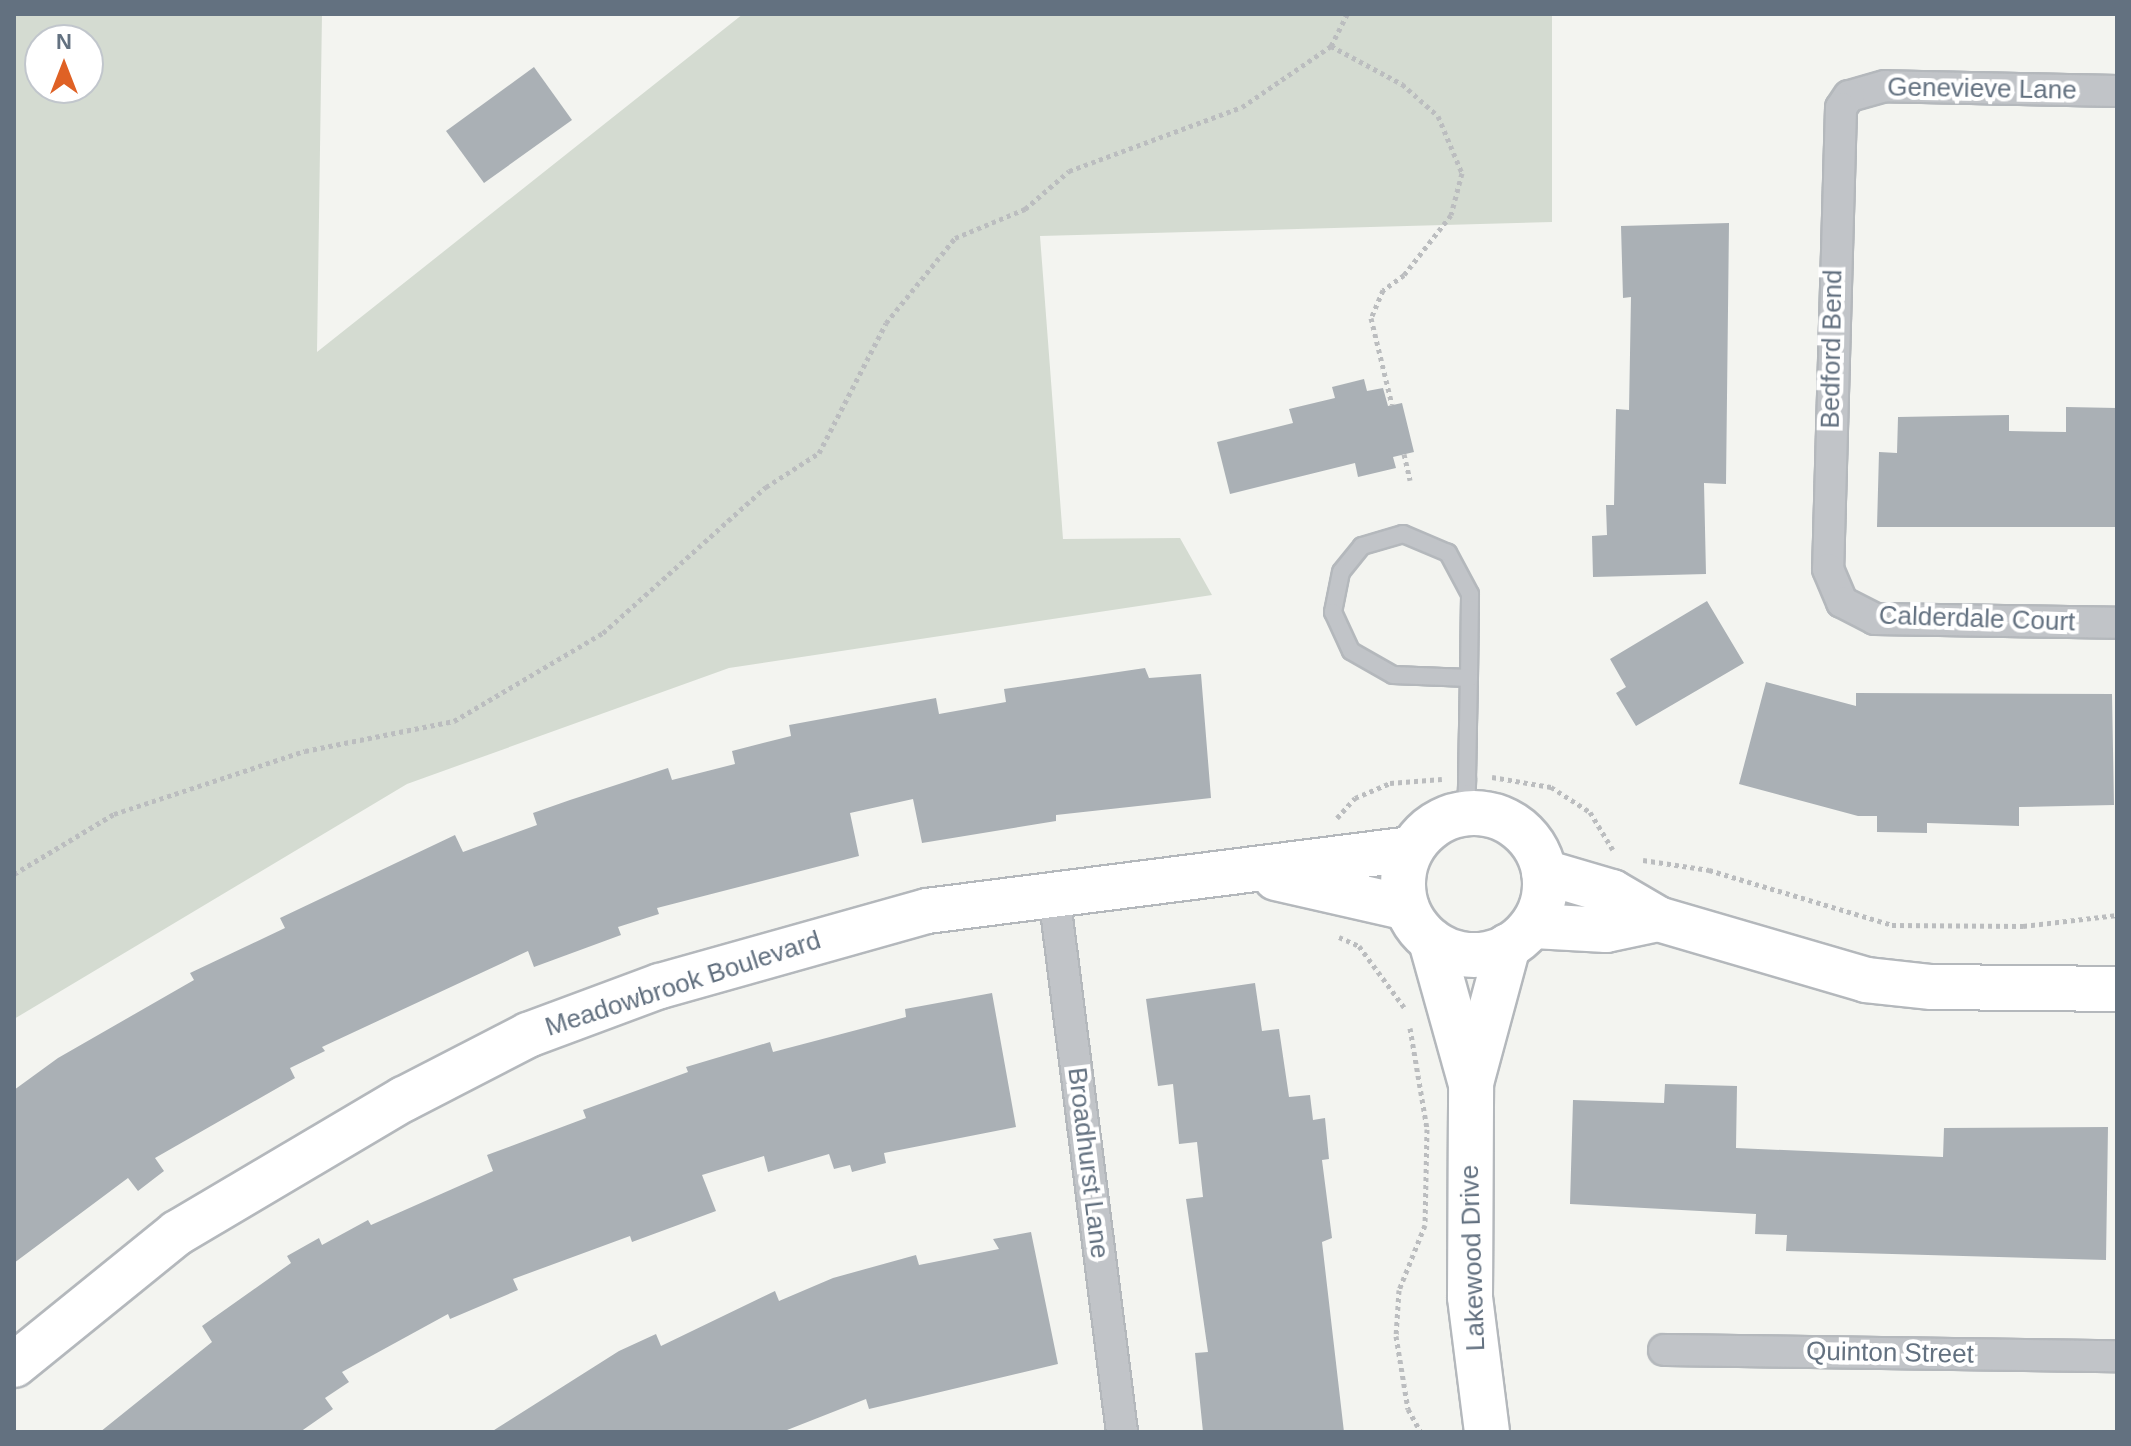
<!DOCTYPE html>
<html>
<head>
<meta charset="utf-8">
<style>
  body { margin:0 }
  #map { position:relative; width:2131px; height:1446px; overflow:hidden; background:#f3f4f0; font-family:Helvetica,sans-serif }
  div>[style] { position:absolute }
  .green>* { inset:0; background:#d4dbd1 }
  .building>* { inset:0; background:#aab0b5 }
  .path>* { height:5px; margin-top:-2.5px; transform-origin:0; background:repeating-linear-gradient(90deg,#bbbdbf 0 4px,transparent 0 8px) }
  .roads { filter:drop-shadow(2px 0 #b4b8bc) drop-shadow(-2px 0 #b4b8bc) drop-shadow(0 2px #b4b8bc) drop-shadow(0 -2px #b4b8bc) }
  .lane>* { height:16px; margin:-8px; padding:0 8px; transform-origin:8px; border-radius:8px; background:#c1c4c8 }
  .street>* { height:30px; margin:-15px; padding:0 15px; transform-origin:15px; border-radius:15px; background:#c1c4c8 }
  .secondary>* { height:44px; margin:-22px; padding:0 22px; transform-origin:22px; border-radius:22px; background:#fff }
  .secondary>.ring { margin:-22px; padding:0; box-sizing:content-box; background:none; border:44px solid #fff; border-radius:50% }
  span { translate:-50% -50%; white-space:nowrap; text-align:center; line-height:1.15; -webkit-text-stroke:8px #fff; paint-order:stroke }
  .street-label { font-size:26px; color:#637180 }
  .frame { position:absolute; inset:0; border:16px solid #637180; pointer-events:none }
  .north { position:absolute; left:24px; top:24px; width:80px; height:80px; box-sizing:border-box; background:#fff; border:2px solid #c1c6cc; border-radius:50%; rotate:0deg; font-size:22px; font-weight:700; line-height:32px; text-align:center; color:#637180 }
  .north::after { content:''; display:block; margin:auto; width:28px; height:36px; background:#df6125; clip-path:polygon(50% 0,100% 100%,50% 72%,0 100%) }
</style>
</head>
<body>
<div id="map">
  <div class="green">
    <div style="clip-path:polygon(evenodd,14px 14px,322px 14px,317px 352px,743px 14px,1552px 14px,1552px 222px,1040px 236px,1063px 539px,1180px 538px,1212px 595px,729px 668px,407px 784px,14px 1019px,14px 14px,40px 40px,88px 40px,88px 88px,40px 88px,40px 40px)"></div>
  </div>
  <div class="building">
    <div style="clip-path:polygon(534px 67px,572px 120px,484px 183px,446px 131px)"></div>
    <div style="clip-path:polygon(1729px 223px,1726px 484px,1704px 483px,1706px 574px,1593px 577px,1592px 536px,1607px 535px,1606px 505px,1614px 505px,1616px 409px,1629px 410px,1631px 297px,1623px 298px,1621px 226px)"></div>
    <div style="clip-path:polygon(1364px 379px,1367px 391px,1383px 388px,1388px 406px,1402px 403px,1414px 452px,1393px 457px,1396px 468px,1358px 477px,1355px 463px,1230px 494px,1217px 442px,1293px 423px,1289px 409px,1335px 398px,1332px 387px)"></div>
    <div style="clip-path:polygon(2066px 407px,2117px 408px,2117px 527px,1877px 527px,1879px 452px,1897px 453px,1898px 417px,2009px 415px,2009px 431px,2066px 432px)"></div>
    <div style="clip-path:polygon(1707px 601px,1744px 663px,1636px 726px,1616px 693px,1626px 687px,1610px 659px)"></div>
    <div style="clip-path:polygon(1145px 668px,1149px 678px,1201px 674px,1211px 798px,1056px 815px,1056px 821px,922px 843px,913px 799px,850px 813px,859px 856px,657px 908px,659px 914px,618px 927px,621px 935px,534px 967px,528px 951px,322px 1047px,325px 1051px,290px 1068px,295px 1078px,155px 1158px,164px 1171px,138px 1191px,128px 1178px,14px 1263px,14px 1090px,58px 1058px,194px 980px,190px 973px,285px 928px,280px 918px,455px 835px,463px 852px,537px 825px,533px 813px,570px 800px,668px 768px,672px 780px,735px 764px,732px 751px,791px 736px,789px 725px,936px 698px,939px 714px,1006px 702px,1004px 689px)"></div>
    <div style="clip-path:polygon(1766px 682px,1856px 706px,1856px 693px,2112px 694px,2114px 805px,2019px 807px,2019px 826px,1927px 823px,1927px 833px,1877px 832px,1877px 816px,1858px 816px,1739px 784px)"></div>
    <div style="clip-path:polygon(1255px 983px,1262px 1031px,1279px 1029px,1289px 1097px,1310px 1095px,1313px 1120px,1325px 1118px,1329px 1159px,1322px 1160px,1332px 1238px,1322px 1242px,1344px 1432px,1203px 1432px,1195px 1353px,1208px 1352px,1186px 1199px,1203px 1197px,1197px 1142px,1179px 1144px,1173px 1084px,1158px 1086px,1146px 999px)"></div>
    <div style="clip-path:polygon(992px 993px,1016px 1127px,884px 1153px,886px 1163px,852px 1172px,850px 1165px,834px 1169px,829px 1154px,768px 1172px,764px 1156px,702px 1175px,716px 1211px,632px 1242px,630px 1236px,513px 1279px,518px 1290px,450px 1319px,448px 1314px,342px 1372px,349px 1382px,325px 1398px,333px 1409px,300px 1432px,100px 1432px,212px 1342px,202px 1326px,291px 1263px,287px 1256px,319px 1238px,322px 1245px,368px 1220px,371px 1225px,493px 1171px,487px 1155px,586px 1118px,583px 1110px,688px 1072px,686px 1067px,770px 1042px,773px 1052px,906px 1017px,905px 1009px)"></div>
    <div style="clip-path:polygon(1665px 1084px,1737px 1086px,1736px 1148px,1943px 1157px,1944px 1128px,2108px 1127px,2106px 1260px,1786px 1251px,1787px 1235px,1755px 1234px,1756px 1214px,1570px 1204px,1573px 1100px,1664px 1103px)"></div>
    <div style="clip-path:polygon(1031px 1232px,1058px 1364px,869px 1409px,866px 1399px,782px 1432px,491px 1432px,619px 1351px,656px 1334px,661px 1346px,775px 1291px,779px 1301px,833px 1278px,916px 1255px,919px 1265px,999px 1249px,993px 1239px)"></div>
  </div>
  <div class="path">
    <div style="left:1331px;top:46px;width:81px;rotate:28.2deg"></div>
    <div style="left:1402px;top:84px;width:48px;rotate:41.6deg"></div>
    <div style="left:1438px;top:116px;width:62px;rotate:67.2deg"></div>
    <div style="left:1462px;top:173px;width:43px;rotate:104.7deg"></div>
    <div style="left:1451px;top:215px;width:76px;rotate:128.1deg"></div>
    <div style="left:1404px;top:275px;width:26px;rotate:144deg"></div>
    <div style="left:1383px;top:290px;width:30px;rotate:113deg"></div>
    <div style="left:1371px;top:318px;width:89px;rotate:76.4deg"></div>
    <div style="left:1404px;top:454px;width:27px;rotate:77deg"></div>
    <div style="left:1492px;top:777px;width:60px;rotate:9.6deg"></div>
    <div style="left:1551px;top:787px;width:46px;rotate:32.7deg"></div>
    <div style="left:1590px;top:812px;width:44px;rotate:58.8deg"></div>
    <div style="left:1337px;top:818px;width:27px;rotate:-48deg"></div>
    <div style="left:1355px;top:798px;width:38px;rotate:-23deg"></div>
    <div style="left:1390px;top:783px;width:52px;rotate:-4.4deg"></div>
    <div style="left:1643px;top:860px;width:67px;rotate:8.6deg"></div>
    <div style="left:1709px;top:870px;width:191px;rotate:16.7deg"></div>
    <div style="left:1892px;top:925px;width:131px;rotate:0.4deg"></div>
    <div style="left:2023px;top:926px;width:95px;rotate:-6.7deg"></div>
    <div style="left:14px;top:874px;width:117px;rotate:-31deg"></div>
    <div style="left:114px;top:814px;width:201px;rotate:-18.3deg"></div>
    <div style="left:305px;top:751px;width:152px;rotate:-11.4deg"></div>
    <div style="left:454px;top:721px;width:173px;rotate:-30.6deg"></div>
    <div style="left:603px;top:633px;width:219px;rotate:-41.9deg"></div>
    <div style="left:766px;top:487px;width:63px;rotate:-32.7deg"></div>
    <div style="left:819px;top:453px;width:146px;rotate:-62.7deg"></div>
    <div style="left:886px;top:323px;width:109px;rotate:-50.9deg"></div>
    <div style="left:955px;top:238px;width:76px;rotate:-22.5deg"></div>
    <div style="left:1025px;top:209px;width:58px;rotate:-40.8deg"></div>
    <div style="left:1069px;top:171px;width:184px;rotate:-20.3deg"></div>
    <div style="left:1242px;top:107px;width:108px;rotate:-34.4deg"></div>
    <div style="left:1331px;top:46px;width:36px;rotate:-63deg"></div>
    <div style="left:1339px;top:937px;width:22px;rotate:24deg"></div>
    <div style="left:1359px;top:946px;width:76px;rotate:53.6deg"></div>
    <div style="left:1410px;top:1028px;width:102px;rotate:80.4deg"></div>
    <div style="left:1427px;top:1129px;width:96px;rotate:91.2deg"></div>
    <div style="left:1425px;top:1225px;width:70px;rotate:111.8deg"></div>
    <div style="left:1399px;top:1290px;width:46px;rotate:93.7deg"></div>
    <div style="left:1396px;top:1336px;width:74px;rotate:80.7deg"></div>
    <div style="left:1408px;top:1409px;width:26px;rotate:61deg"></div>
  </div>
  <div class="roads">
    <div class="lane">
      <div style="left:1466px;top:814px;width:36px;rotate:-88deg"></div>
      <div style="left:1467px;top:778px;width:100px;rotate:-88.9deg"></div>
      <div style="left:1469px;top:678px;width:84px;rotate:-89.3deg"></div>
      <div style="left:1470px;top:594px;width:47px;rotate:-118.2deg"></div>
      <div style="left:1448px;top:553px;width:49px;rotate:-157.1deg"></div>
      <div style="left:1403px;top:534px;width:43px;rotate:163.7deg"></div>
      <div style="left:1362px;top:546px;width:33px;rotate:129deg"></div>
      <div style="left:1341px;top:572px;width:41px;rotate:101.3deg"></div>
      <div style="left:1333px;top:612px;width:43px;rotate:65.2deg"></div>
      <div style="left:1351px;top:651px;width:48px;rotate:29.7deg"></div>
      <div style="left:1393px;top:675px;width:76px;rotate:2.3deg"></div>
    </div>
    <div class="street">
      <div style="left:2117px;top:91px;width:232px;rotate:-178.8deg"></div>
      <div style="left:1885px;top:86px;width:37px;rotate:164deg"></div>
      <div style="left:1849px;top:96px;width:14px;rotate:124deg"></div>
      <div style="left:1841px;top:108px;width:461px;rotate:91.6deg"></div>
      <div style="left:1828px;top:569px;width:36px;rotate:67deg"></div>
      <div style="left:1842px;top:602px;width:37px;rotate:27deg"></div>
      <div style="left:1875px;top:619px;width:242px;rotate:0.9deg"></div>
      <div style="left:1054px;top:894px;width:542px;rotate:82.8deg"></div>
      <div style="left:1664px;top:1350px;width:453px;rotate:0.8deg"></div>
    </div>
    <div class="secondary">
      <div class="ring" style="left:1403px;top:813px;width:98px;height:98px"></div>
      <div style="left:1544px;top:872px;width:71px;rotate:16.4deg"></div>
      <div style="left:1612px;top:892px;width:53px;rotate:30.4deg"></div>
      <div style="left:1658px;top:919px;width:217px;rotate:16.3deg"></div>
      <div style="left:1866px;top:980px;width:66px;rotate:6.1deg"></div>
      <div style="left:1932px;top:987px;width:185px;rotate:0.6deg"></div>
      <div style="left:1276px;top:878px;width:134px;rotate:12.9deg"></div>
      <div style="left:1534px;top:926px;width:72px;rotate:3.2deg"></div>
      <div style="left:1606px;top:930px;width:53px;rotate:-11.9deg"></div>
      <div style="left:1431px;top:941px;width:145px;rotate:74.4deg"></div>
      <div style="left:14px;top:1365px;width:210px;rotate:-39deg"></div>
      <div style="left:177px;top:1233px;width:264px;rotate:-30.6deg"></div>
      <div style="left:404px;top:1099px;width:140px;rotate:-27.3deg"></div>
      <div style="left:528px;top:1035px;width:141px;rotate:-20.4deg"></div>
      <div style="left:660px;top:986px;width:277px;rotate:-15.7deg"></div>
      <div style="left:927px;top:911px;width:488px;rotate:-7.3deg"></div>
      <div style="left:1487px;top:1432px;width:136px;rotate:-97.2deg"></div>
      <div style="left:1470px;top:1297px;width:214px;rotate:-89.7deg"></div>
      <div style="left:1471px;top:1083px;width:142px;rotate:-74.9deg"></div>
    </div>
  </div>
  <div class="street-label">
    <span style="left:1982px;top:89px;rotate:1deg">Genevieve Lane</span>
    <span style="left:1832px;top:349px;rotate:-89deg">Bedford Bend</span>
    <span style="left:1977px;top:619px;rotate:2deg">Calderdale Court</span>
    <span style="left:683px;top:984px;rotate:-18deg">Meadowbrook Boulevard</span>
    <span style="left:1088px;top:1163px;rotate:83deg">Broadhurst Lane</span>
    <span style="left:1473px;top:1258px;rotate:-92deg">Lakewood Drive</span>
    <span style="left:1890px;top:1353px;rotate:1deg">Quinton Street</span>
  </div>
  <div class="frame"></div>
  <div class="north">N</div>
</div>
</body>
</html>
